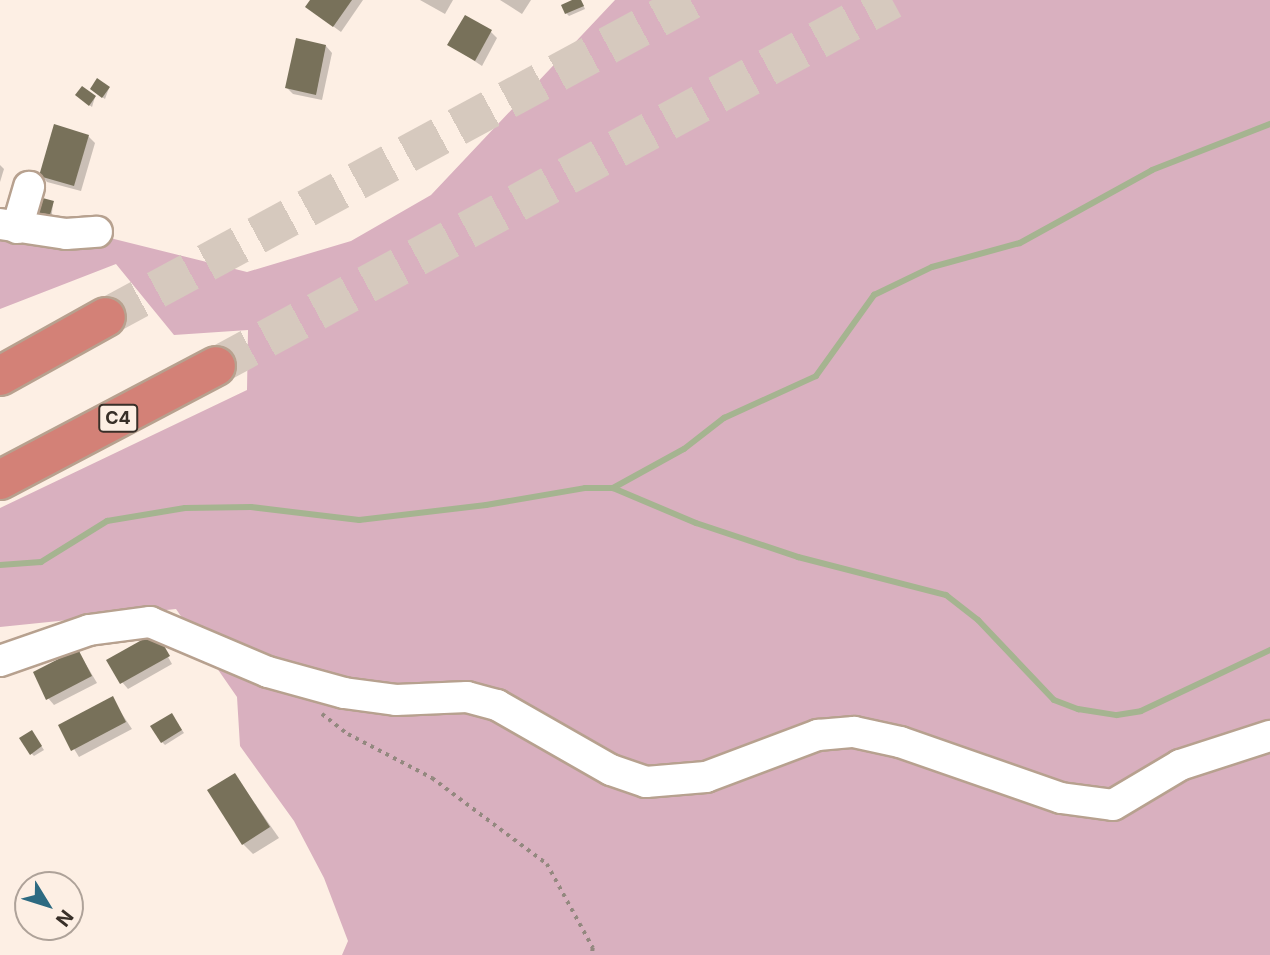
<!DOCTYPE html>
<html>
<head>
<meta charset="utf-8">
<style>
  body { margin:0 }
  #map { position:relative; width:1270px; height:955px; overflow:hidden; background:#fdefe4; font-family:Inter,sans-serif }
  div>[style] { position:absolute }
  .forest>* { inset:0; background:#d9b0bf }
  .shadow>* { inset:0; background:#0003 }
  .stream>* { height:6px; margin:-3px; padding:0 3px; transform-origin:3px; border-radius:3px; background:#a5b490 }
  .building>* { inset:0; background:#78715a }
  .highway-tunnel>* { height:38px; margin-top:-19px; transform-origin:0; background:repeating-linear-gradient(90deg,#d6c9be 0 38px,transparent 0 57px) }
  .path>* { height:3.5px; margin-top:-1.75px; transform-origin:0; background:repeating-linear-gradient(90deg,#93887f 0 3.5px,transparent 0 8.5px) }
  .roads { filter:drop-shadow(2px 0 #b7a18f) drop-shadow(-2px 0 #b7a18f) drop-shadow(0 2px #b7a18f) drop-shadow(0 -2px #b7a18f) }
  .minor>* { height:30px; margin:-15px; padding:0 15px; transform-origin:15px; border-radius:15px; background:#fff }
  .highway>* { height:38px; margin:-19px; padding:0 19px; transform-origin:19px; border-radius:19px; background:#d38177 }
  span { translate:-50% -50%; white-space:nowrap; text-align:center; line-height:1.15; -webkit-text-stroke:7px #fdefe4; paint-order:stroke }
  .shield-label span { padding:2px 5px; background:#fdefe4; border:2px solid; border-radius:5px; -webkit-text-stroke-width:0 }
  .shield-label { font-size:18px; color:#382f28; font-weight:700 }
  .north { position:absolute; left:14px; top:871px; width:70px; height:70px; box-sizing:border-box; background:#fdefe4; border:2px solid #aea299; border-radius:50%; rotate:128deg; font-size:19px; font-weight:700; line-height:28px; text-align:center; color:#382f28 }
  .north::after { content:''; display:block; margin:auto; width:24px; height:32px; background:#2d6a81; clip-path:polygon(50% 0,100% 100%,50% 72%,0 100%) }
</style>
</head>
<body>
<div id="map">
  <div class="forest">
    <div style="clip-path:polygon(615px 0,1270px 0,1270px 955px,342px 955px,348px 941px,324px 878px,294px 821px,240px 746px,237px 697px,176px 609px,0 627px,0 508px,247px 390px,248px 330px,174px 335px,116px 264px,0 309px,0 235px,110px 238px,247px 272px,351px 241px,431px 195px)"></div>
  </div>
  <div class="shadow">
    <div style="clip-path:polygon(312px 0,363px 0,341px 32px,307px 7px)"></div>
    <div style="clip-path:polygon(420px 0,453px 0,445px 14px)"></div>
    <div style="clip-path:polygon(500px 0,531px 0,522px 14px)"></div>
    <div style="clip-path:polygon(576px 0,581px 0,585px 9px,569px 16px,566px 13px)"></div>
    <div style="clip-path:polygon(491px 32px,497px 38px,482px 66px,450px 45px)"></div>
    <div style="clip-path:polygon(326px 46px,332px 53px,322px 100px,293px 94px,287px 88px)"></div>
    <div style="clip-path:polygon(109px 88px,105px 99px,95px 92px)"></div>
    <div style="clip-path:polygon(95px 97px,92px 107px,80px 98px)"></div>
    <div style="clip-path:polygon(88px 136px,95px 143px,81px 191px,47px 182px,41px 175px)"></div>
    <div style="clip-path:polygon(0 165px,4px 169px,0 182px)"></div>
    <div style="clip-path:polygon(53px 202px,51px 224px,34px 219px)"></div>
    <div style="clip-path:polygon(158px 639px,172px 664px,128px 689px,122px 682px)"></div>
    <div style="clip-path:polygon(78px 651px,97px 683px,54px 705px,48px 698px)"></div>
    <div style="clip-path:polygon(112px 699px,132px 729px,79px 757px,60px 726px)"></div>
    <div style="clip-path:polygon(174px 718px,184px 733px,165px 745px,162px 742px)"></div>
    <div style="clip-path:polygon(34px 735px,44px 750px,34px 756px,31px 753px)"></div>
    <div style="clip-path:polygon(235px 775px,279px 838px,253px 854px,243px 844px)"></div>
  </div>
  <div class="stream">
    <div style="left:613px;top:488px;width:81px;rotate:-28.8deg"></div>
    <div style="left:684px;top:449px;width:51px;rotate:-37.8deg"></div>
    <div style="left:724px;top:418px;width:101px;rotate:-24.5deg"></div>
    <div style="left:816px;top:376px;width:100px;rotate:-54.4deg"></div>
    <div style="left:874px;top:295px;width:64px;rotate:-25.8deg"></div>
    <div style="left:932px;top:267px;width:91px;rotate:-15.3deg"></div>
    <div style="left:1020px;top:243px;width:151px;rotate:-28.9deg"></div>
    <div style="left:1152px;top:170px;width:127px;rotate:-21.3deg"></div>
    <div style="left:0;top:565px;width:41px;rotate:-4.2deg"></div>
    <div style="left:41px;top:562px;width:78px;rotate:-31.8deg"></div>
    <div style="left:107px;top:521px;width:79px;rotate:-9.5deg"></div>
    <div style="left:185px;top:508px;width:66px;rotate:-0.9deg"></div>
    <div style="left:251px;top:507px;width:109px;rotate:6.9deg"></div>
    <div style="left:359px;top:520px;width:128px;rotate:-6.7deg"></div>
    <div style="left:486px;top:505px;width:100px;rotate:-9.7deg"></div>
    <div style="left:585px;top:488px;width:28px"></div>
    <div style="left:613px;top:488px;width:90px;rotate:22.9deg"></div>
    <div style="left:696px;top:523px;width:108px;rotate:18.4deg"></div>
    <div style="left:798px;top:557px;width:153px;rotate:14.4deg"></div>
    <div style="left:946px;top:595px;width:41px;rotate:38deg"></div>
    <div style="left:978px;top:620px;width:110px;rotate:46.5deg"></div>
    <div style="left:1054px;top:700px;width:26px;rotate:21deg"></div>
    <div style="left:1078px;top:709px;width:39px;rotate:9deg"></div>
    <div style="left:1117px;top:715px;width:24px;rotate:-9deg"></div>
    <div style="left:1141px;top:711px;width:143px;rotate:-25.3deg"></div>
  </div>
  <div class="building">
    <div style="clip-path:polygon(310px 0,352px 0,333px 27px,305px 7px)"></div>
    <div style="clip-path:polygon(572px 0,581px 0,584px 6px,565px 14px,561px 5px)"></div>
    <div style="clip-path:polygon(465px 15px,492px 30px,475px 61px,447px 45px)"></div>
    <div style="clip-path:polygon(296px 38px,326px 45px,316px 95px,285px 88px)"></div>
    <div style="clip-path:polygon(97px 78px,110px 87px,102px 98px,90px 89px)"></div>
    <div style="clip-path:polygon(82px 86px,96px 96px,89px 106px,75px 95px)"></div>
    <div style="clip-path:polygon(54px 124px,89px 135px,74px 186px,39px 176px)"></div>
    <div style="clip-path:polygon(35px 196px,54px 201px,48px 222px,30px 217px)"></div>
    <div style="clip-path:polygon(156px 632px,170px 656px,120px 684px,106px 660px)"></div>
    <div style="clip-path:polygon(78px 649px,92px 676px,46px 700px,33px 672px)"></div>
    <div style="clip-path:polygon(113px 696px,126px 722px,71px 751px,58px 725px)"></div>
    <div style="clip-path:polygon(172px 713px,182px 730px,161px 743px,150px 726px)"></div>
    <div style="clip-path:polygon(32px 730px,42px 746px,30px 755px,19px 738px)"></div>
    <div style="clip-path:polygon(235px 773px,270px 827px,242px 845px,207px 790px)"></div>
  </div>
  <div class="highway-tunnel">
    <div style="left:106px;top:317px;width:666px;rotate:-28.41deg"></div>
    <div style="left:216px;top:366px;width:769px;rotate:-28.43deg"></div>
  </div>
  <div class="path">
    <div style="left:322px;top:714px;width:33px;rotate:38deg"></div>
    <div style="left:348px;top:734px;width:95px;rotate:27.6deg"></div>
    <div style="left:432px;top:778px;width:144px;rotate:36.8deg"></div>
    <div style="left:547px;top:864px;width:96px;rotate:61.3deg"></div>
    <div style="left:593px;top:948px;width:7px;rotate:98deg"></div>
  </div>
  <div class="roads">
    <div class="minor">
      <div style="left:0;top:224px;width:67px;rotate:8.6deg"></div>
      <div style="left:66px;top:234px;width:31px;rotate:-4deg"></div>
      <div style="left:17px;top:228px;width:43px;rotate:-73.7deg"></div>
      <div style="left:0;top:661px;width:94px;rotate:-19.2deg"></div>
      <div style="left:89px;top:630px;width:62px;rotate:-7.5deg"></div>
      <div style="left:150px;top:622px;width:128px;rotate:23deg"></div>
      <div style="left:268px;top:672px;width:79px;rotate:15.4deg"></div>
      <div style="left:344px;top:693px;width:52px;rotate:7.7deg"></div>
      <div style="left:396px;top:700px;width:71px;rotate:-2.4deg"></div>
      <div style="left:467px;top:697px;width:31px;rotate:15deg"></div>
      <div style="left:497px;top:705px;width:131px;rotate:29.7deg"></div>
      <div style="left:611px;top:770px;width:37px;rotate:19deg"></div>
      <div style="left:646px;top:782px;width:60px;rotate:-4.8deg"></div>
      <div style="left:706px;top:777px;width:120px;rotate:-20.6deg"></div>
      <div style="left:818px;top:735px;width:36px;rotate:-5deg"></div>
      <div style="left:854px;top:732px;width:47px;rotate:12.3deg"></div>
      <div style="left:900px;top:742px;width:170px;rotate:19.2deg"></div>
      <div style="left:1061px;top:798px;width:52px;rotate:7.7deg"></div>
      <div style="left:1113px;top:805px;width:78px;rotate:-30.8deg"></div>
      <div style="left:1180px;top:765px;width:95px;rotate:-17.9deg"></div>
    </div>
    <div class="highway">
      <div style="left:0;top:376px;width:121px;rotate:-29.1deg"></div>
      <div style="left:0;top:480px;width:244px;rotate:-27.8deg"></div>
    </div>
  </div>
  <div class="shield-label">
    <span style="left:118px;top:418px">C4</span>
  </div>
  <div class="north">N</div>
</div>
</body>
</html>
